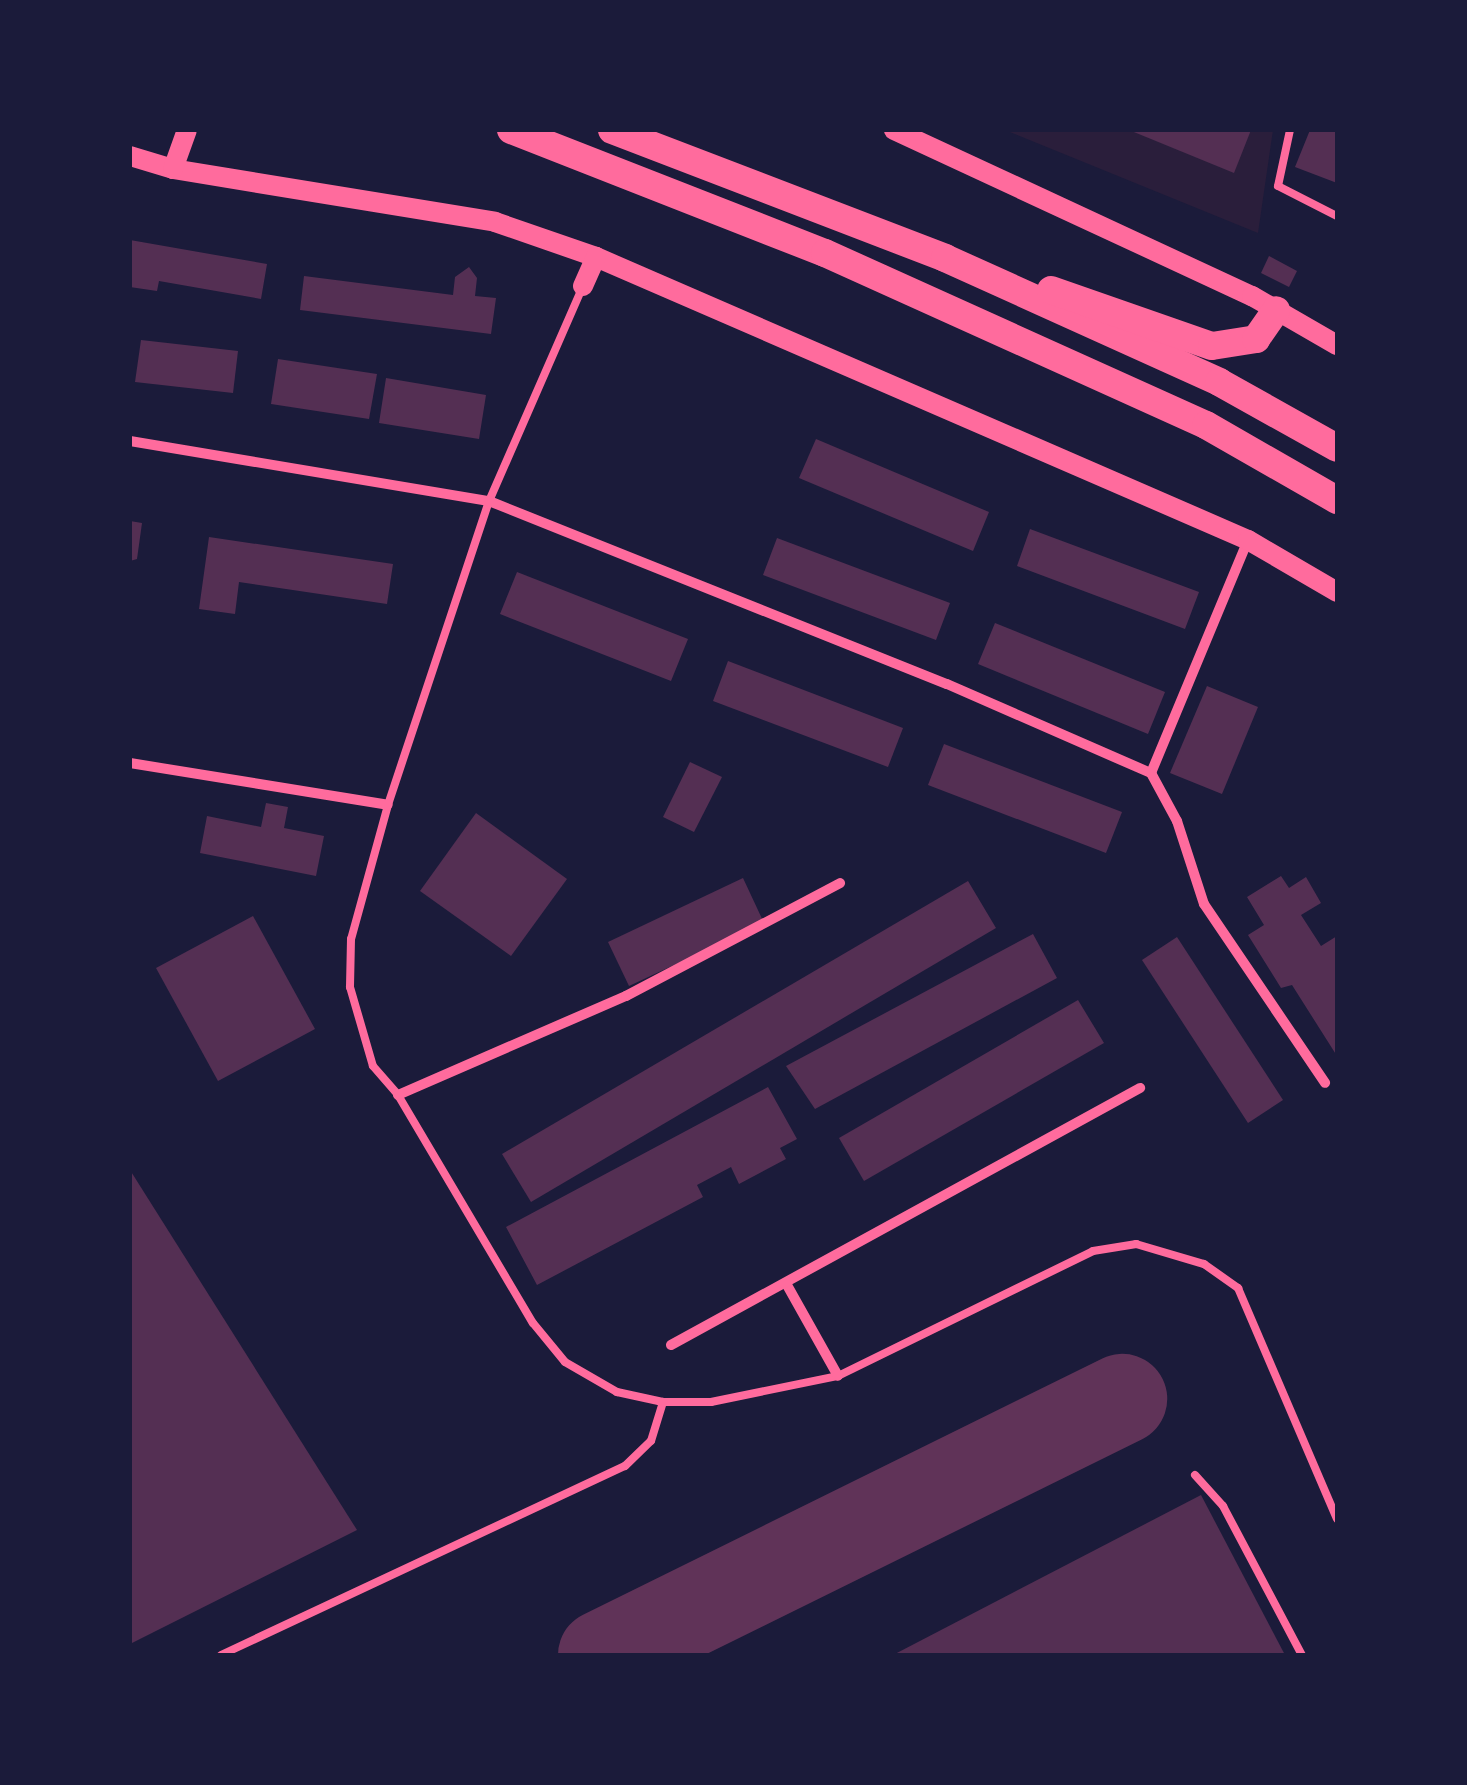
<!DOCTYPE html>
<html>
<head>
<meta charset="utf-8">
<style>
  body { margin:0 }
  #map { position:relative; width:1467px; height:1785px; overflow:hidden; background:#1b1b3a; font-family:"Alegreya Sans",sans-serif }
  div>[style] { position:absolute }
  .green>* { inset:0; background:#2a1e3b }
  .taxiway>* { height:90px; margin:-45px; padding:0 45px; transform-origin:45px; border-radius:45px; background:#603358 }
  .building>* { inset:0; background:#542f53 }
  .service>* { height:8px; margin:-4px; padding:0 4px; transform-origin:4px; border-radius:4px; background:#ff6b9d }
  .minor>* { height:10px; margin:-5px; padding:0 5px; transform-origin:5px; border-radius:5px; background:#ff6b9d }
  .secondary>* { height:20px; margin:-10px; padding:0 10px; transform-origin:10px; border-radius:10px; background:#ff6b9d }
  .motorway>* { height:28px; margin:-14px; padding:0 14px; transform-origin:14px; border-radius:14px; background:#ff6b9d }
  span { translate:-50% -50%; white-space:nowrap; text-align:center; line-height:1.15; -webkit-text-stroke:8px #1b1b3a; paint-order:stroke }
  .frame { position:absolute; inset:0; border:132px solid #1b1b3a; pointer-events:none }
</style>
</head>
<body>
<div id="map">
  <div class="green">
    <div style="clip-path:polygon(1005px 130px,1273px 130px,1258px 233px)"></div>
  </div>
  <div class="taxiway">
    <div style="left:603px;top:1655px;width:579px;rotate:-26.26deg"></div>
  </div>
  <div class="building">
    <div style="clip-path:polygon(1129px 130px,1251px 130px,1234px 173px)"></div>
    <div style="clip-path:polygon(1310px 130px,1337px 130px,1337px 183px,1295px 167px)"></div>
    <div style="clip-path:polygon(130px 240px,267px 264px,261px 299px,159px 281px,157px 291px,130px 287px)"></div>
    <div style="clip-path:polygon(1269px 256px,1297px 271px,1289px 287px,1261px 273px)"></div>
    <div style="clip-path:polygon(469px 267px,477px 278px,475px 296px,496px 298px,491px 334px,300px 310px,304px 276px,453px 295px,455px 277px)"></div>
    <div style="clip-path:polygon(141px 340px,238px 351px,233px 393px,135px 382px)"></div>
    <div style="clip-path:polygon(278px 359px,377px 374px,369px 419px,271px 404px)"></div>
    <div style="clip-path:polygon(386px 378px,486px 395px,479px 439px,379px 423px)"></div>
    <div style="clip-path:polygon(816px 439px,989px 512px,973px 551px,799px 478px)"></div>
    <div style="clip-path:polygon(130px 521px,142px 523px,137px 559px,130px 561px)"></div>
    <div style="clip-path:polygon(1030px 529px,1199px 592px,1185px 629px,1017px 566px)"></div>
    <div style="clip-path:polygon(209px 537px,393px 564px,387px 604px,239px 582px,235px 614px,199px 609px)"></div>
    <div style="clip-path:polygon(777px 538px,950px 603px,936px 640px,763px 575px)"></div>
    <div style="clip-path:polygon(517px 572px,688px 639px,671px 681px,500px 614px)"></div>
    <div style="clip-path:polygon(995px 623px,1165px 692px,1148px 734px,978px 664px)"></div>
    <div style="clip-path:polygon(728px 661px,903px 728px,888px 767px,713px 701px)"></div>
    <div style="clip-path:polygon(1207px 686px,1258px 707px,1222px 794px,1170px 773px)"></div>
    <div style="clip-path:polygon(944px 744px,1122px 812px,1106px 853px,928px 785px)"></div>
    <div style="clip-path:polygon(690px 762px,722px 777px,694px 832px,663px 817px)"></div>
    <div style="clip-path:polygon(266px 803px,288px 807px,284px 828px,324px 836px,316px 876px,200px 853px,207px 816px,261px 827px)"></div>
    <div style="clip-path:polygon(476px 813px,567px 879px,511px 956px,420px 891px)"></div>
    <div style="clip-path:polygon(1281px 876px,1289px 888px,1306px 877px,1321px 903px,1301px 915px,1321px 946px,1337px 936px,1337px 1056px,1292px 985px,1281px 988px,1248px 935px,1264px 925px,1247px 897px)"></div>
    <div style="clip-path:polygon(743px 878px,764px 923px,629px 986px,608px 942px)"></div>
    <div style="clip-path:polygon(968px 881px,996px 928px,531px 1202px,502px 1154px)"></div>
    <div style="clip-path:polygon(253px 916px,315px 1029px,218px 1081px,156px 968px)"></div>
    <div style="clip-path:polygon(1033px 934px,1057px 978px,815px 1109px,786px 1066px)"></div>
    <div style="clip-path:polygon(1177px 937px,1283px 1100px,1248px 1123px,1142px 960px)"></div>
    <div style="clip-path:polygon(1078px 1000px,1104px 1043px,864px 1181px,839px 1138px)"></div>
    <div style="clip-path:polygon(768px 1087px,797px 1139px,780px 1148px,786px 1159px,739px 1184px,731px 1167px,697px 1185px,703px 1197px,537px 1285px,506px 1227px)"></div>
    <div style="clip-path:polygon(130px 1170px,357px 1530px,130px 1644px)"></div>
    <div style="clip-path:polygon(1201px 1495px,1285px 1655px,893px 1655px)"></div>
  </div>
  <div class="service">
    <div style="left:1290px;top:130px;width:57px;rotate:102.1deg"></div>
    <div style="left:1278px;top:186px;width:66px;rotate:27deg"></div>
    <div style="left:583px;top:286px;width:235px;rotate:113.6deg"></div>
    <div style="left:489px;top:501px;width:320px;rotate:108.4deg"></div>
    <div style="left:388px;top:805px;width:139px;rotate:105.4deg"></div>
    <div style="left:351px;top:939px;width:48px;rotate:91.2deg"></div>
    <div style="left:350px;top:987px;width:82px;rotate:73.8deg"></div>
    <div style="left:373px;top:1066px;width:38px;rotate:49deg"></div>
    <div style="left:398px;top:1095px;width:265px;rotate:59.4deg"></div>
    <div style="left:533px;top:1323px;width:50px;rotate:50.6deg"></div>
    <div style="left:565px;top:1362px;width:60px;rotate:30deg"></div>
    <div style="left:617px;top:1392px;width:47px;rotate:12.3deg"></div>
    <div style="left:663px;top:1402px;width:48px"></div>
    <div style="left:711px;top:1402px;width:130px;rotate:-11.6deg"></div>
    <div style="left:838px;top:1376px;width:284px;rotate:-26.1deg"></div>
    <div style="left:1093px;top:1251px;width:44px;rotate:-9.2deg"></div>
    <div style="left:1136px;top:1244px;width:71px;rotate:16.4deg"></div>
    <div style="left:1204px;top:1264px;width:42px;rotate:35.2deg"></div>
    <div style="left:1238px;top:1288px;width:251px;rotate:66.8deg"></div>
    <div style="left:1195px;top:1475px;width:42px;rotate:47.9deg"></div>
    <div style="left:1223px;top:1506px;width:169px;rotate:62.1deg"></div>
    <div style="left:221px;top:1655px;width:446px;rotate:-25.1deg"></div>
    <div style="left:625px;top:1466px;width:36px;rotate:-44deg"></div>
    <div style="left:651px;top:1441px;width:41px;rotate:-72.9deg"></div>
  </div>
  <div class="minor">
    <div style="left:130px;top:441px;width:364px;rotate:9.5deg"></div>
    <div style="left:489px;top:501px;width:493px;rotate:21.8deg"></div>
    <div style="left:947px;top:684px;width:223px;rotate:23.6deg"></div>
    <div style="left:1151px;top:773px;width:55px;rotate:61.6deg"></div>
    <div style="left:1177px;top:821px;width:87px;rotate:72deg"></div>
    <div style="left:1204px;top:904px;width:216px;rotate:55.9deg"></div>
    <div style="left:130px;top:763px;width:261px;rotate:9.2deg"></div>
    <div style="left:1151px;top:773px;width:252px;rotate:-67.4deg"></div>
    <div style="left:398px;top:1095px;width:249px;rotate:-23.5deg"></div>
    <div style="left:626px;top:996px;width:242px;rotate:-27.8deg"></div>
    <div style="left:787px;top:1285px;width:104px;rotate:60.7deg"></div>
    <div style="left:671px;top:1345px;width:535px;rotate:-28.72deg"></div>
  </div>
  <div class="secondary">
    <div style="left:894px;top:130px;width:395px;rotate:24.9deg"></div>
    <div style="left:1252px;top:296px;width:98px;rotate:30deg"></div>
    <div style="left:130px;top:156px;width:45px;rotate:16.8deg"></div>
    <div style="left:173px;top:169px;width:326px;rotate:9.3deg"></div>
    <div style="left:495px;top:222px;width:107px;rotate:19.1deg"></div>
    <div style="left:596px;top:257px;width:711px;rotate:23.46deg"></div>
    <div style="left:1248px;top:540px;width:103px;rotate:30.3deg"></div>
    <div style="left:173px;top:169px;width:41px;rotate:-70.3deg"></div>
    <div style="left:583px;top:286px;width:32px;rotate:-66deg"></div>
  </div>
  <div class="motorway">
    <div style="left:511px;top:130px;width:337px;rotate:21.4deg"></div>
    <div style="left:825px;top:253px;width:418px;rotate:24.3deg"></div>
    <div style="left:1206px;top:425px;width:151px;rotate:29.8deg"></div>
    <div style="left:612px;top:130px;width:357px;rotate:21deg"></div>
    <div style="left:945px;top:258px;width:301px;rotate:24.3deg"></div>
    <div style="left:1219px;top:382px;width:135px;rotate:29.2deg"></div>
    <div style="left:1051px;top:290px;width:170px;rotate:19.2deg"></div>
    <div style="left:1212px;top:346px;width:45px;rotate:-9deg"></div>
    <div style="left:1256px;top:339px;width:35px;rotate:-55deg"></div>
  </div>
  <div class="frame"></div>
</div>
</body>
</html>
